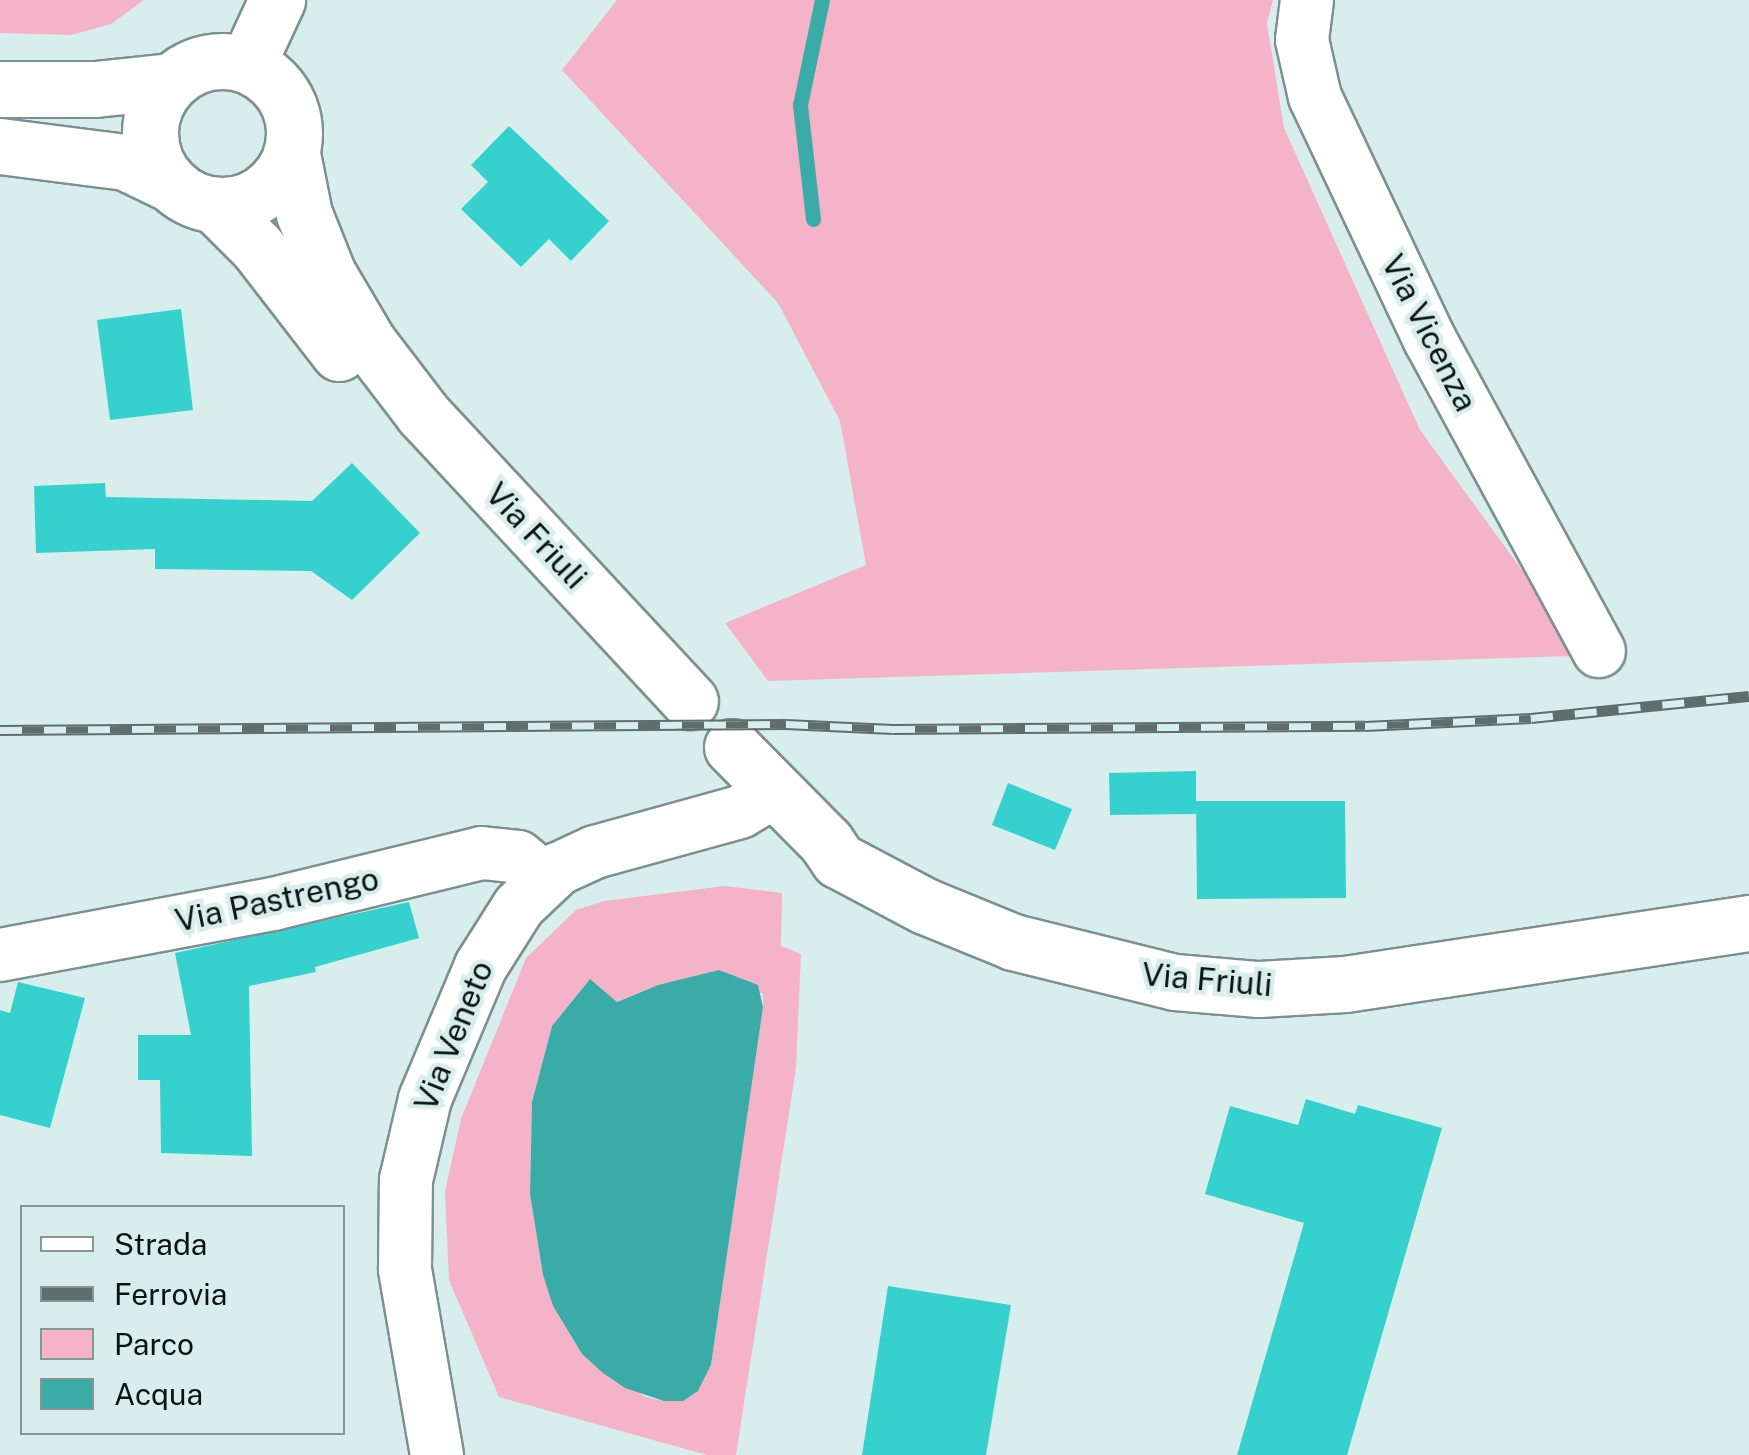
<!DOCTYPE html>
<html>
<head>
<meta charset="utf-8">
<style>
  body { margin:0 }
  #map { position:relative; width:1749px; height:1455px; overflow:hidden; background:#d8eeec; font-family:"Public Sans",sans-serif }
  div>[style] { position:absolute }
  .green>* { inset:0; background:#f5b3ca }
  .water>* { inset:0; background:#3baba8 }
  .stream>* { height:15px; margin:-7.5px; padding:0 7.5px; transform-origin:7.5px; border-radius:7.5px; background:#3baba8 }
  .building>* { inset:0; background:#36d1ce }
  .roads { filter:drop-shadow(2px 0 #7c908f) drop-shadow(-2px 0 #7c908f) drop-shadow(0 2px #7c908f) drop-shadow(0 -2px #7c908f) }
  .street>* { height:52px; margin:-26px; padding:0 26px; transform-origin:26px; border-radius:26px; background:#fff }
  .secondary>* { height:55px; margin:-27.5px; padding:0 27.5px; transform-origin:27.5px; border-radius:27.5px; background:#fff }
  .secondary>.ring { margin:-27.5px; padding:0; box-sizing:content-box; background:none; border:55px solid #fff; border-radius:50% }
  .rail>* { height:11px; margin-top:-5.5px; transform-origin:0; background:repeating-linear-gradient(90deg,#d8eeec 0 22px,#606d6d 0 44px); box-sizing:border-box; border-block:2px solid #606d6d }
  span { translate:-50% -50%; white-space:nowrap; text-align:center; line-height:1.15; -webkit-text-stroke:9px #d8eeec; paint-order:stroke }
  .street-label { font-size:32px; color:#0b1212 }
  .legend { position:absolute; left:20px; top:1205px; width:325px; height:230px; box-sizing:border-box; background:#d8eeec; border:2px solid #869695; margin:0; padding:12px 18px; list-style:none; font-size:30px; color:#0b1212 }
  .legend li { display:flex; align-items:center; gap:20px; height:50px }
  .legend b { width:50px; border:2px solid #869695 }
</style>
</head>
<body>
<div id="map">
  <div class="green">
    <div style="clip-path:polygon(0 0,144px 0,111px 24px,71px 35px,0 33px)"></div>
    <div style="clip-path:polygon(617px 0,1273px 0,1267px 23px,1284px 128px,1420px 430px,1524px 573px,1571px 656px,768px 681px,725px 623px,866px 565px,840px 421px,778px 303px,562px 70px)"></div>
    <div style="clip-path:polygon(evenodd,725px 886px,782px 893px,781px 946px,801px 954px,796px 1068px,736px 1455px,707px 1455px,499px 1397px,449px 1280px,445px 1191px,461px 1119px,526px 958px,576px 910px,604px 901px,725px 886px,719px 970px,763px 994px,763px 1007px,711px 1365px,698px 1391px,683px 1401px,664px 1401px,645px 1397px,582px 1354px,553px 1306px,543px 1275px,530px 1194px,532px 1102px,552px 1026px,589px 980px,616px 1002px,658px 985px,719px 970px)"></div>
  </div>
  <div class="water">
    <div style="clip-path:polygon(719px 970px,758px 985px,763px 1007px,711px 1365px,698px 1391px,683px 1401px,664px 1401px,625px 1388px,603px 1373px,582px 1354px,553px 1306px,543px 1275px,530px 1194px,532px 1102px,552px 1026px,590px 979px,617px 1002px,658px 985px)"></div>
  </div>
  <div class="stream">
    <div style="left:813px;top:219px;width:115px;rotate:-96.5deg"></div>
    <div style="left:800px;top:105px;width:107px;rotate:-78.2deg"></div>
  </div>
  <div class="building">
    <div style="clip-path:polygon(509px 126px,609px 221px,571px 261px,549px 239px,521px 267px,461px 209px,488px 182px,471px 165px)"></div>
    <div style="clip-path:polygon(181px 309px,193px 410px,110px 420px,97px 320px)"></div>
    <div style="clip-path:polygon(352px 463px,420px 533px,352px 600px,311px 571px,155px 569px,155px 549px,36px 553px,34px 486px,105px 483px,106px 497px,312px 501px)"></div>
    <div style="clip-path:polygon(1196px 771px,1196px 814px,1110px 815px,1109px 773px)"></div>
    <div style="clip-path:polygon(1008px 783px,1072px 809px,1055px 850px,992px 825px)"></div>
    <div style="clip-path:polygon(1196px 801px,1345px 801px,1346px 898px,1197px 899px)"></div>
    <div style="clip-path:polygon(409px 902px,419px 938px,315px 967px,316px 972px,249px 986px,252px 1156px,161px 1153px,160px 1080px,138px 1080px,138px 1035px,191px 1035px,175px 953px)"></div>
    <div style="clip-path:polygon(18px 982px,85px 998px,50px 1128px,0 1115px,0 1010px,10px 1013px)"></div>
    <div style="clip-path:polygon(1306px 1099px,1355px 1114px,1358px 1105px,1442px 1128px,1347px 1455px,1237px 1455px,1304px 1223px,1205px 1194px,1230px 1106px,1298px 1125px)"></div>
    <div style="clip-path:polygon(888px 1286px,1011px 1305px,986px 1455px,862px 1455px)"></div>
  </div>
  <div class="roads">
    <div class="street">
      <div style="left:1307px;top:0;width:40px;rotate:97.1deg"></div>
      <div style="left:1302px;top:40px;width:58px;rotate:77.2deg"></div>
      <div style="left:1315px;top:97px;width:269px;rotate:64.7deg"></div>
      <div style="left:1430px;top:340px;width:354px;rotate:61.5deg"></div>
      <div style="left:0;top:955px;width:278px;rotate:-10.6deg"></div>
      <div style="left:273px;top:904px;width:215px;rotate:-13.7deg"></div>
      <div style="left:482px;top:853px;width:36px;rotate:6deg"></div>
      <div style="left:518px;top:857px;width:35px;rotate:39deg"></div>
      <div style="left:437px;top:1455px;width:189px;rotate:-99.8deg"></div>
      <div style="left:405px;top:1269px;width:89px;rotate:-89.4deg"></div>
      <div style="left:406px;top:1180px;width:83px;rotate:-76.8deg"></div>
      <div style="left:425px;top:1099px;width:144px;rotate:-67.2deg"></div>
      <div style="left:481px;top:966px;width:71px;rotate:-57.7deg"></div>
      <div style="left:519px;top:906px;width:54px;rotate:-43.5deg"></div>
      <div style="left:558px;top:869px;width:41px;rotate:-24.7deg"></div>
      <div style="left:595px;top:852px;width:150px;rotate:-15.4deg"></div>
      <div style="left:740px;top:812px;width:39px;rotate:-31deg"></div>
    </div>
    <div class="secondary">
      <div class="ring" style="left:150px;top:61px;width:89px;height:89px"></div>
      <div style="left:247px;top:65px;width:72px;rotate:-65.2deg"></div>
      <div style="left:0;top:89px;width:95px"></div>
      <div style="left:95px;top:89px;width:76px;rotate:-6deg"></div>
      <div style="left:0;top:146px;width:126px;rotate:7.3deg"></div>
      <div style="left:125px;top:162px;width:49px;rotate:25.5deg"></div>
      <div style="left:292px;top:154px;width:61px;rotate:78.7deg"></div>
      <div style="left:304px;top:214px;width:65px;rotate:68.2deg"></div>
      <div style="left:328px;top:274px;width:79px;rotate:59.5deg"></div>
      <div style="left:368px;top:342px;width:91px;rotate:52.6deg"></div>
      <div style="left:423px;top:414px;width:392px;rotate:47.1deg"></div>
      <div style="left:216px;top:206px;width:58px;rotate:45deg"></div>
      <div style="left:257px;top:247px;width:134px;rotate:52.3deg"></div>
      <div style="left:732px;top:747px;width:134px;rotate:45.3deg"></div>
      <div style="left:826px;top:842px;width:22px;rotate:56deg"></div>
      <div style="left:838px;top:860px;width:98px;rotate:27.9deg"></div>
      <div style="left:925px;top:906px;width:95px;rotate:22.2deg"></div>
      <div style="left:1013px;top:942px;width:167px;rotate:13.9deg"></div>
      <div style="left:1175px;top:982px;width:84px;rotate:4.8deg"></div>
      <div style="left:1259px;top:989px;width:86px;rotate:-3.3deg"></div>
      <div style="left:1345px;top:984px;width:409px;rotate:-8.6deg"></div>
    </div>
  </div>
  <div class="rail">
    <div style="left:0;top:730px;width:786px;rotate:-0.44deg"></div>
    <div style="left:786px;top:724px;width:107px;rotate:2.7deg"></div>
    <div style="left:893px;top:729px;width:472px;rotate:-0.4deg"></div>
    <div style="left:1365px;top:726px;width:166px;rotate:-2.8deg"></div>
    <div style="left:1531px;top:718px;width:219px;rotate:-5.8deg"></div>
  </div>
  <div class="street-label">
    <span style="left:1429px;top:333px;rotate:63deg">Via Vicenza</span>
    <span style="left:536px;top:536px;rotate:47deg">Via Friuli</span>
    <span style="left:277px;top:900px;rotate:-12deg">Via Pastrengo</span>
    <span style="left:1207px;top:980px;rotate:5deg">Via Friuli</span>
    <span style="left:454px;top:1036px;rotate:-68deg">Via Veneto</span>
  </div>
  <ul class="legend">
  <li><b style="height:12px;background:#fff"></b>Strada</li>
  <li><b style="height:12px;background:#606d6d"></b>Ferrovia</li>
  <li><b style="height:28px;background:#f5b3ca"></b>Parco</li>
  <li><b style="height:28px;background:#3baba8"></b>Acqua</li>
  </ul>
</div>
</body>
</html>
